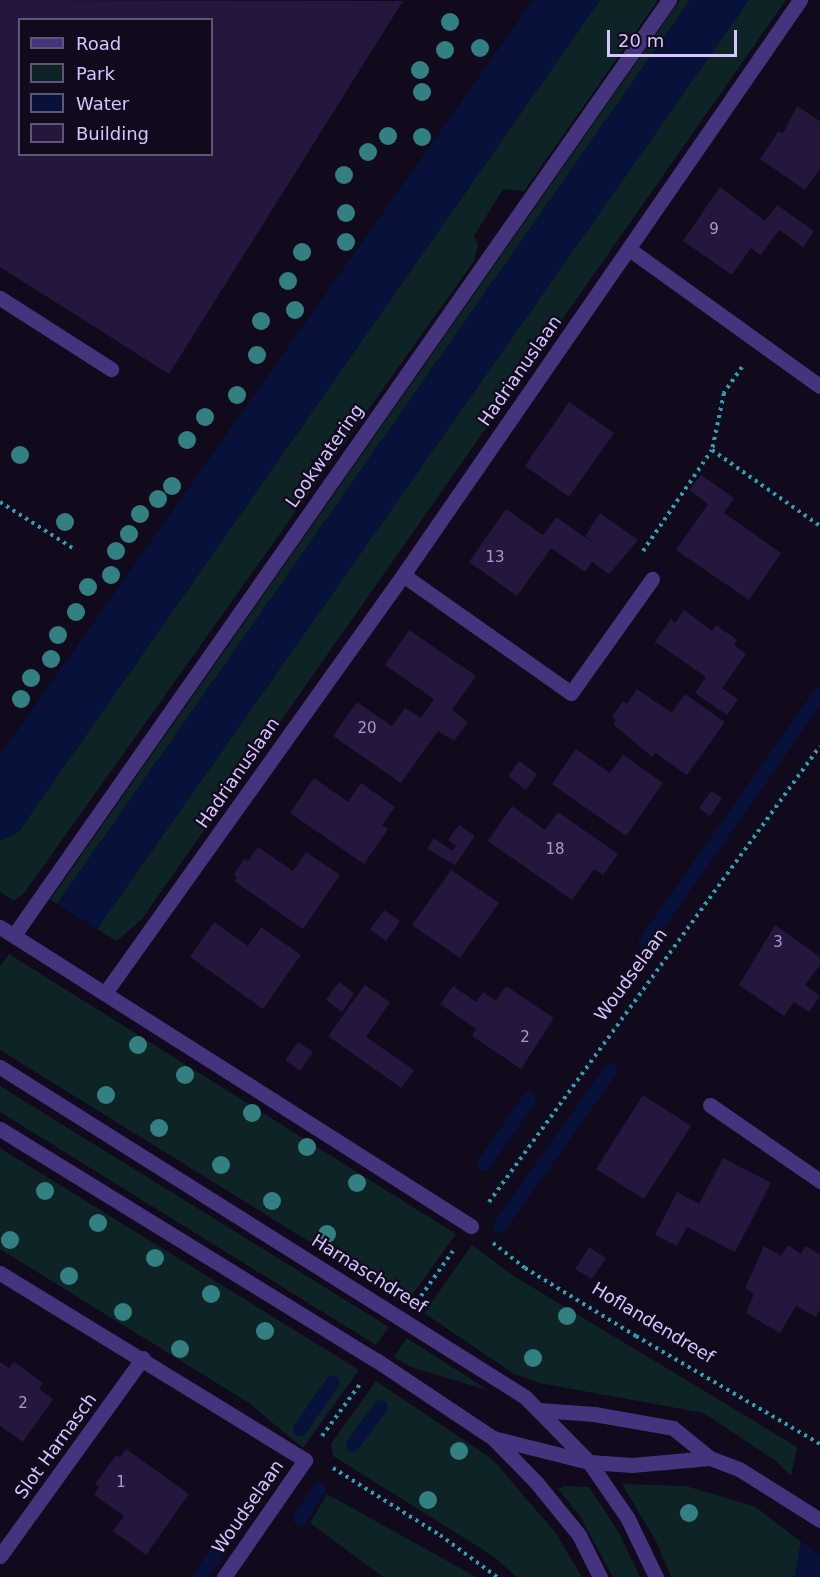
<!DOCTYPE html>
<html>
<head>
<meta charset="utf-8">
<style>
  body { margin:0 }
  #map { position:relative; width:820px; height:1577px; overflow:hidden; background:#100a1c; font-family:"DejaVu Sans",sans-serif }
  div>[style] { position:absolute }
  .green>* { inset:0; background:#0d2326 }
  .water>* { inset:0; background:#071139 }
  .stream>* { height:14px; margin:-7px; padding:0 7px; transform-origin:7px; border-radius:7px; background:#071139 }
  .building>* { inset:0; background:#25163d }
  .path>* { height:4px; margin-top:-2px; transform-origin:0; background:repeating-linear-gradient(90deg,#29a1b0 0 3px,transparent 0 7.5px) }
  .service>* { height:15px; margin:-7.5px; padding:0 7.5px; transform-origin:7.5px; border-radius:7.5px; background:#43347d }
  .minor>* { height:15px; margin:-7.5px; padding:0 7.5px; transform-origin:7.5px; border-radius:7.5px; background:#43347d }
  .tertiary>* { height:15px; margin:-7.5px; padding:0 7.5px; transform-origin:7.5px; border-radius:7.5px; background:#43347d }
  .trees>* { width:18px; height:18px; margin:-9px; border-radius:50%; background:#338082 }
  span { translate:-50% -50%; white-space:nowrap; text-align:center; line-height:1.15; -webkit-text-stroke:4.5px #100a1c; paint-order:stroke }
  .number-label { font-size:15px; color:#aa99ce }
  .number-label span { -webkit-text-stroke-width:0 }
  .street-label { font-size:18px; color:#d6c5ff }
  .legend { position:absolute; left:18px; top:18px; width:195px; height:138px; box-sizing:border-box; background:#100a1c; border:2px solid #5f5577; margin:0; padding:8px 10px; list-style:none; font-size:18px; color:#d6c5ff }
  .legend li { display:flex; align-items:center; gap:12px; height:30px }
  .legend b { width:30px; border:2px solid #5f5577 }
  .scale { position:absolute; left:607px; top:30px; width:130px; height:27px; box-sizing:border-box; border:3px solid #d6c5ff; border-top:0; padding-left:8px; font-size:18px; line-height:21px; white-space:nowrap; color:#d6c5ff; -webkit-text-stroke:4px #100a1c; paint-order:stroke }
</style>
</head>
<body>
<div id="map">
  <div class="green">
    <div style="clip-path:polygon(600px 0,658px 0,524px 191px,503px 189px,474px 236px,478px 245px,474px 261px,25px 892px,14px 901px,0 892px,0 841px,19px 831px)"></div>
    <div style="clip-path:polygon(680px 0,690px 0,57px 904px,50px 900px)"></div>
    <div style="clip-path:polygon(749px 0,786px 0,142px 919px,117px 941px,97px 929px)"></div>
    <div style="clip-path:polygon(9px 954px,456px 1234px,407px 1302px,0 1050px,0 966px)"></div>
    <div style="clip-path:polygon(0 1086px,389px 1327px,376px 1345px,0 1112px)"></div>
    <div style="clip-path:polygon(0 1148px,359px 1370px,303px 1448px,249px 1403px,0 1249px)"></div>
    <div style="clip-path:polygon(472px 1245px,512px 1275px,797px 1447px,791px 1476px,776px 1461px,704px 1413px,539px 1383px,514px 1374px,424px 1313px)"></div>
    <div style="clip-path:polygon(407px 1338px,477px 1383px,487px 1390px,411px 1367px,394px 1357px)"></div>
    <div style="clip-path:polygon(376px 1381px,492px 1459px,555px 1532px,582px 1577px,517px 1577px,493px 1556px,333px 1456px,331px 1444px)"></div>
    <div style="clip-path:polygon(622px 1484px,686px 1486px,756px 1507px,801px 1542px,795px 1577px,671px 1577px,657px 1543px)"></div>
    <div style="clip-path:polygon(564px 1486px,589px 1487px,618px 1531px,640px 1577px,613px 1577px,579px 1515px,558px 1489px)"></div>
    <div style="clip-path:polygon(327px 1494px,476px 1577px,383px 1577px,310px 1523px)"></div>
  </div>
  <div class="water">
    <div style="clip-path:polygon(533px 0,600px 0,19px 831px,0 841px,0 755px)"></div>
    <div style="clip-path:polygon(690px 0,749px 0,97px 929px,57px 904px)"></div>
    <div style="clip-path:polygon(801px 1542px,820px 1555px,820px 1577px,795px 1577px)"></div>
  </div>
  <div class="stream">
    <div style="left:645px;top:943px;width:304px;rotate:-54.9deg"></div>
    <div style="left:484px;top:1164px;width:79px;rotate:-55.3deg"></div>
    <div style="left:500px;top:1226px;width:191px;rotate:-54.6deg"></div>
    <div style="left:300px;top:1429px;width:57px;rotate:-54.9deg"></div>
    <div style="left:353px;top:1445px;width:47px;rotate:-53.6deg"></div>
    <div style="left:300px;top:1519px;width:35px;rotate:-57deg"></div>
    <div style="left:200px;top:1577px;width:91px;rotate:-55.8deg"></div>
  </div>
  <div class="building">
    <div style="clip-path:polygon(evenodd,0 0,403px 1px,169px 374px,0 267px,0 0,20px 20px,212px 20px,212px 154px,20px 154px,20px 20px)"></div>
    <div style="clip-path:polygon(797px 106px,820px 121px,820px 169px,805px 190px,760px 159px,778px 132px,783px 133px)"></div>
    <div style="clip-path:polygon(720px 187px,765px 221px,777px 205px,814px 231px,803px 247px,779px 230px,761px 255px,751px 248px,732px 275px,683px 241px)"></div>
    <div style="clip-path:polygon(569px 402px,614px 433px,569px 497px,525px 466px)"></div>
    <div style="clip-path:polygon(701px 475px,734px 498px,724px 513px,781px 553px,749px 600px,676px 550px,708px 504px,689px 490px)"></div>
    <div style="clip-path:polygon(506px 509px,543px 535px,556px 517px,602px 549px,585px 536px,600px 513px,638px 540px,609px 574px,592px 562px,585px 572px,551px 548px,517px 596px,469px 562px)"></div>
    <div style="clip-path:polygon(684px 610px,712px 631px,716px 625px,737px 640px,734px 645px,746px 654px,722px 688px,738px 699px,727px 715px,695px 693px,706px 677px,657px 643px,653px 645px,671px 619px,675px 623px)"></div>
    <div style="clip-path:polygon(409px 630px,476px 676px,452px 710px,468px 722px,454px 741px,438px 731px,401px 783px,333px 736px,357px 702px,392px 726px,405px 708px,421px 718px,434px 699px,385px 665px)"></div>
    <div style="clip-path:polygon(637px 689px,672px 713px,685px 694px,725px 722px,687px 775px,655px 753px,652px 757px,613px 724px,616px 720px,612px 717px,623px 701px,627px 704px)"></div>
    <div style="clip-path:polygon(576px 749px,610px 773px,623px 755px,663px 783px,626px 836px,552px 784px)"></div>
    <div style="clip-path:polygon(519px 761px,537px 774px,526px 790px,508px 776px)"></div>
    <div style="clip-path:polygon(314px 778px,348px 802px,361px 783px,395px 807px,382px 825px,388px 829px,364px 864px,290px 813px)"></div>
    <div style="clip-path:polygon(711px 791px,722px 798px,710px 816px,699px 808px)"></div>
    <div style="clip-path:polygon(512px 806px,545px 830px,558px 812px,618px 854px,603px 875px,594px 869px,572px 900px,488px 841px)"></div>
    <div style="clip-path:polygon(459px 825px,475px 836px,455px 865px,427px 849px,434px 838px,452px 851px,456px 846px,448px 840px)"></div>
    <div style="clip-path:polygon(258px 847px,293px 871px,306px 852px,340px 875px,303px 929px,234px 881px,237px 877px,234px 874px,244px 859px,248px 861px)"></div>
    <div style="clip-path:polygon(451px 870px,499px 903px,460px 958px,412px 925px)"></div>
    <div style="clip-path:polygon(384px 910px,400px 921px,386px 941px,370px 929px)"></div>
    <div style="clip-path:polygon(214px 922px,248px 946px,261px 927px,301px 955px,263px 1009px,190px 957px)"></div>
    <div style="clip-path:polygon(775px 925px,820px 957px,820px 965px,805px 985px,820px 996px,809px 1012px,794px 1002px,784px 1016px,739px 985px)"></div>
    <div style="clip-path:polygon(339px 982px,354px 993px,342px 1012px,326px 1000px)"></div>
    <div style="clip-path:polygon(365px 985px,390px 1002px,366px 1037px,414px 1070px,401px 1088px,328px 1036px)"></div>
    <div style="clip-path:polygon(453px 986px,476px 1002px,483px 992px,496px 1001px,506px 986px,554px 1018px,521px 1069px,472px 1036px,476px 1029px,440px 1004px)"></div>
    <div style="clip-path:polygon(298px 1042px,313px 1052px,300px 1071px,285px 1060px)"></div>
    <div style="clip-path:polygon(643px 1095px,691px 1126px,644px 1199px,596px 1169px)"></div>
    <div style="clip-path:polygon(723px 1158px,771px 1183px,735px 1252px,687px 1227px,677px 1246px,655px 1235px,677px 1192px,699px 1204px)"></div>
    <div style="clip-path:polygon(788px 1245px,801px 1254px,805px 1246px,820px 1254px,820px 1310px,816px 1317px,796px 1306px,780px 1333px,746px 1313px,754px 1294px,745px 1288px,764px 1246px,781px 1256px)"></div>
    <div style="clip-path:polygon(589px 1247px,606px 1258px,592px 1279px,575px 1269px)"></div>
    <div style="clip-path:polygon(0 1362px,9px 1368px,14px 1362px,43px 1383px,39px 1389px,53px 1399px,23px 1442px,0 1426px)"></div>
    <div style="clip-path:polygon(126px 1449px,189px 1494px,146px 1555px,113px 1531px,124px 1516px,94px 1495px,99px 1487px,95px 1484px,116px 1455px,120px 1457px)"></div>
  </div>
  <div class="path">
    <div style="left:742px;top:367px;width:32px;rotate:125deg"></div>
    <div style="left:724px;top:393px;width:58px;rotate:101.9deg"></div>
    <div style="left:712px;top:450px;width:132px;rotate:35.1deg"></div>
    <div style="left:0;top:502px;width:88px;rotate:32.4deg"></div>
    <div style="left:643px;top:551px;width:122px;rotate:-55.7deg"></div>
    <div style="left:489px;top:1202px;width:563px;rotate:-54.02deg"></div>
    <div style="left:493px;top:1243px;width:41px;rotate:38deg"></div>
    <div style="left:525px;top:1268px;width:130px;rotate:31.5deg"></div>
    <div style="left:636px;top:1336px;width:213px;rotate:30.4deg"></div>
    <div style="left:421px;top:1296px;width:55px;rotate:-54.6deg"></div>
    <div style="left:322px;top:1436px;width:64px;rotate:-53.8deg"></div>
    <div style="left:333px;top:1468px;width:126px;rotate:32.1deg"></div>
    <div style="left:440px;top:1535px;width:71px;rotate:36.4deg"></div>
  </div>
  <div class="service">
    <div style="left:0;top:298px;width:132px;rotate:32.6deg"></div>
    <div style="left:540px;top:1410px;width:54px;rotate:4.2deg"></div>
    <div style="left:594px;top:1414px;width:80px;rotate:10deg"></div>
    <div style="left:673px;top:1428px;width:48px;rotate:39deg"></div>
    <div style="left:710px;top:1458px;width:31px;rotate:21deg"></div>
    <div style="left:739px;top:1469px;width:96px;rotate:32.2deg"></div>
    <div style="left:493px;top:1438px;width:99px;rotate:14deg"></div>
    <div style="left:589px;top:1462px;width:43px;rotate:4deg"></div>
    <div style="left:632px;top:1465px;width:78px;rotate:-5.1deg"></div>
  </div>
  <div class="minor">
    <div style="left:629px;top:249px;width:235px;rotate:35.7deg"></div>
    <div style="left:403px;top:575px;width:205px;rotate:35.1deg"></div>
    <div style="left:571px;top:693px;width:140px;rotate:-54.6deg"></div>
    <div style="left:0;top:927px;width:558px;rotate:32.41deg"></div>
    <div style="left:14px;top:935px;width:1142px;rotate:-54.99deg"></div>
    <div style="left:105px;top:993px;width:513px;rotate:-54.51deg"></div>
    <div style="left:403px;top:575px;width:699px;rotate:-55.38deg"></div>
    <div style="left:710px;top:1105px;width:134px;rotate:34.6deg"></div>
    <div style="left:0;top:1273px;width:358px;rotate:31.5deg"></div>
    <div style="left:305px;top:1460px;width:142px;rotate:124.7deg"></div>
    <div style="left:0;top:1556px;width:244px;rotate:-54.2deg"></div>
  </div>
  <div class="tertiary">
    <div style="left:0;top:1067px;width:620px;rotate:32.15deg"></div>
    <div style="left:525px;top:1397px;width:91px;rotate:45.4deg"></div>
    <div style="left:589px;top:1462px;width:67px;rotate:55.4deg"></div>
    <div style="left:627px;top:1517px;width:67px;rotate:64.2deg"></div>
    <div style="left:0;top:1129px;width:441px;rotate:31.6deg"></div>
    <div style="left:376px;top:1360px;width:141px;rotate:33.7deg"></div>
    <div style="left:493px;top:1438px;width:62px;rotate:45.7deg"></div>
    <div style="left:536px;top:1482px;width:68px;rotate:50.9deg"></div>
    <div style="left:579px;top:1535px;width:47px;rotate:63.4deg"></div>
  </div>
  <div class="trees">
    <div style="left:450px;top:22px"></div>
    <div style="left:480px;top:48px"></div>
    <div style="left:445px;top:50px"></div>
    <div style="left:420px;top:70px"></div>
    <div style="left:422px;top:92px"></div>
    <div style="left:388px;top:136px"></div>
    <div style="left:422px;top:137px"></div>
    <div style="left:368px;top:152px"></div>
    <div style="left:344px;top:175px"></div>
    <div style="left:346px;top:213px"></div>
    <div style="left:346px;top:242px"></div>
    <div style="left:302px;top:252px"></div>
    <div style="left:288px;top:281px"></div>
    <div style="left:295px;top:310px"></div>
    <div style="left:261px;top:321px"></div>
    <div style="left:257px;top:355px"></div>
    <div style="left:237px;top:395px"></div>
    <div style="left:205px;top:417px"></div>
    <div style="left:187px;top:440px"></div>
    <div style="left:20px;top:455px"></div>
    <div style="left:172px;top:486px"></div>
    <div style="left:158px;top:499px"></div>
    <div style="left:140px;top:514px"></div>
    <div style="left:65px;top:522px"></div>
    <div style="left:129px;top:534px"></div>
    <div style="left:116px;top:551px"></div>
    <div style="left:111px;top:575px"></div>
    <div style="left:88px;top:587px"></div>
    <div style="left:76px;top:612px"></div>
    <div style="left:58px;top:635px"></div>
    <div style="left:51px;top:659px"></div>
    <div style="left:31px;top:678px"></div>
    <div style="left:21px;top:699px"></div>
    <div style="left:138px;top:1045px"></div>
    <div style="left:185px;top:1075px"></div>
    <div style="left:106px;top:1095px"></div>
    <div style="left:252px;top:1113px"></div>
    <div style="left:159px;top:1128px"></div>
    <div style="left:307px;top:1147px"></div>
    <div style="left:221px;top:1165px"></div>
    <div style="left:357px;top:1183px"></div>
    <div style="left:45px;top:1191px"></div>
    <div style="left:272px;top:1201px"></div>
    <div style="left:98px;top:1223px"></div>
    <div style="left:327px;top:1234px"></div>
    <div style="left:10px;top:1240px"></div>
    <div style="left:155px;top:1258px"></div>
    <div style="left:69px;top:1276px"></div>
    <div style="left:211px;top:1294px"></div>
    <div style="left:123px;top:1312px"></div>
    <div style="left:567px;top:1316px"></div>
    <div style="left:265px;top:1331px"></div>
    <div style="left:180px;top:1349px"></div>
    <div style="left:533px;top:1358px"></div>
    <div style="left:459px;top:1451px"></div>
    <div style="left:428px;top:1500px"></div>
    <div style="left:689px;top:1513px"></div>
  </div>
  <div class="number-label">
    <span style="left:714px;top:230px">9</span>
    <span style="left:495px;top:558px">13</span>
    <span style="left:367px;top:729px">20</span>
    <span style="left:555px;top:850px">18</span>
    <span style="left:778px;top:943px">3</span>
    <span style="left:525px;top:1038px">2</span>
    <span style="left:23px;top:1404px">2</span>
    <span style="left:121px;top:1483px">1</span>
  </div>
  <div class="street-label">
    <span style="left:520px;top:371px;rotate:-55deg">Hadrianuslaan</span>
    <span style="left:325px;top:456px;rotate:-55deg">Lookwatering</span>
    <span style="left:238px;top:773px;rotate:-55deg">Hadrianuslaan</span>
    <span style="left:631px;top:975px;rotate:-54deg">Woudselaan</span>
    <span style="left:369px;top:1274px;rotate:32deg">Harnaschdreef</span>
    <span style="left:653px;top:1323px;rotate:31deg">Hoflandendreef</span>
    <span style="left:56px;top:1446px;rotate:-54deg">Slot Harnasch</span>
    <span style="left:248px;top:1507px;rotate:-55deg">Woudselaan</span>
  </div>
  <ul class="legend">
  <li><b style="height:8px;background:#43347d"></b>Road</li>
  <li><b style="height:16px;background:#0d2326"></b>Park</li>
  <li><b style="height:16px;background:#071139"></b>Water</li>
  <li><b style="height:16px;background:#25163d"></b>Building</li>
  </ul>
  <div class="scale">20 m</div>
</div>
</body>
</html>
